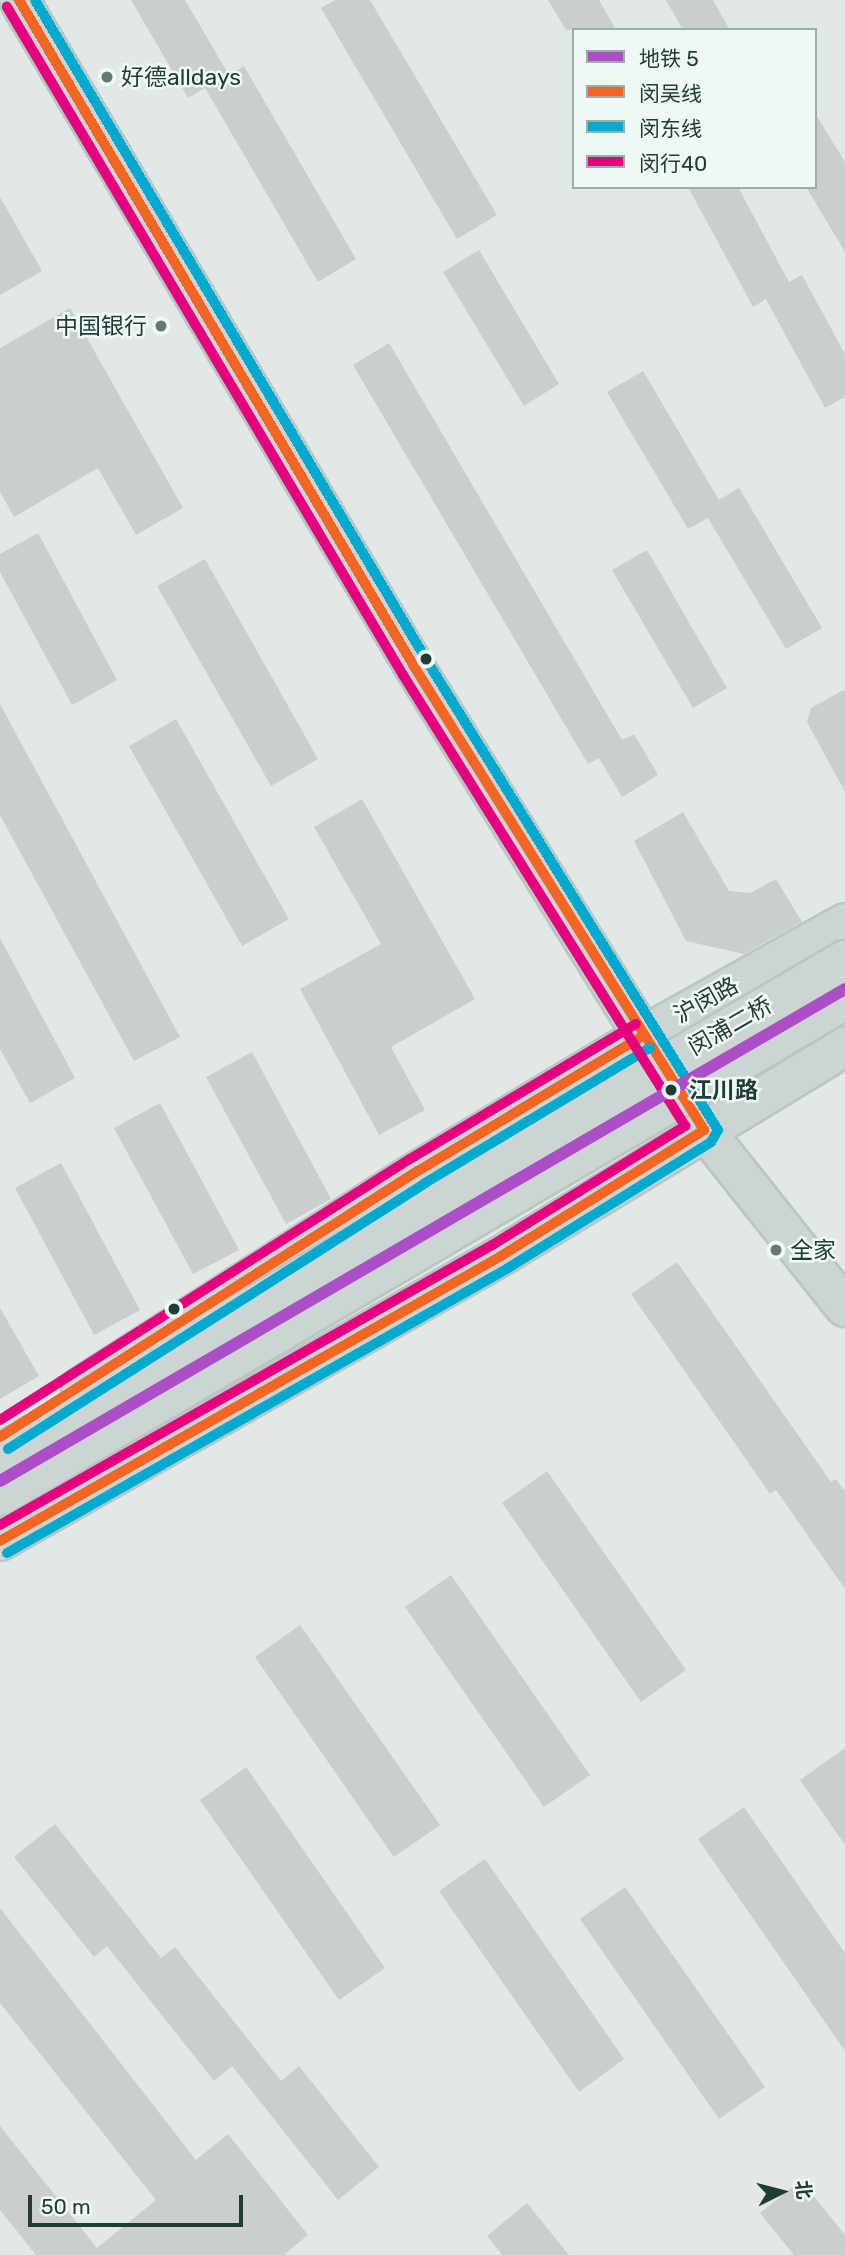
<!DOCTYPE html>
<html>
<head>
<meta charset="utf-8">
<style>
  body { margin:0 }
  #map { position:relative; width:845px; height:2255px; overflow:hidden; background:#e2e8e7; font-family:Rubik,"Noto Sans SC",sans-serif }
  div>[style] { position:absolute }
  .building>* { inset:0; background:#cacfce }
  .roads { filter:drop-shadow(2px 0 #bbc5c3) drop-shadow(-2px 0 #bbc5c3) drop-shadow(0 2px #bbc5c3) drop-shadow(0 -2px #bbc5c3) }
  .major>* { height:38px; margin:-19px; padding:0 19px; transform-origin:19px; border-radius:19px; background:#ccd5d3 }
  .bridges { filter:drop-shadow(2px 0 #bbc5c3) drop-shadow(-2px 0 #bbc5c3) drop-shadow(0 2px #bbc5c3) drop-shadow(0 -2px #bbc5c3) }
  .major-bridge>* { height:38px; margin:-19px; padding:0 19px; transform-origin:19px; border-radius:19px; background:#ccd5d3 }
  .bus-1>* { height:10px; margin:-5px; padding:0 5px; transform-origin:5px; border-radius:5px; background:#f26522 }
  .bus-2>* { height:10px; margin:-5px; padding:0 5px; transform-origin:5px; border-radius:5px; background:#00a9ce }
  .bus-3>* { height:10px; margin:-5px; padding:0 5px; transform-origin:5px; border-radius:5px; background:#e5007d }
  .metro-1>* { height:12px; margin:-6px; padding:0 6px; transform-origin:6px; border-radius:6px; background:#ac4fc6 }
  .dots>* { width:19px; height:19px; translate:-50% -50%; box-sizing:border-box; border:4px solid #f0f8f5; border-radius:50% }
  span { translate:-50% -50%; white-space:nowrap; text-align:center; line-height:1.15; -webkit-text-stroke:5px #f0f8f5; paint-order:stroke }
  .poi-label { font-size:23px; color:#203c38 }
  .left { translate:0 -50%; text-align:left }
  .right { translate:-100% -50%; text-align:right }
  .street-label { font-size:23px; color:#203c38 }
  .stop-label { font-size:23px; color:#203c38; font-weight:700 }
  .legend { position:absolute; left:572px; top:28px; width:245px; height:161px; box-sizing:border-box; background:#f0f8f5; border:2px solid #9dada9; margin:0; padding:9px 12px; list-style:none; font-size:21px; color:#203c38 }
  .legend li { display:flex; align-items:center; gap:14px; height:35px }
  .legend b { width:35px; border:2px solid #9dada9 }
  .north { position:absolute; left:747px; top:2157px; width:70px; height:70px; -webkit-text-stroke:5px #f0f8f5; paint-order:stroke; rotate:84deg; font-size:19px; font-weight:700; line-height:28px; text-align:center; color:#203c38 }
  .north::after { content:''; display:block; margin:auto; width:24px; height:32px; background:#203c38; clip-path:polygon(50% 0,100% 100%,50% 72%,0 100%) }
  .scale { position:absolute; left:28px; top:2195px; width:215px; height:32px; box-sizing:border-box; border:4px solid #203c38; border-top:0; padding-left:9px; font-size:21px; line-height:24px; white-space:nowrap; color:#203c38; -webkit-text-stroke:5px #f0f8f5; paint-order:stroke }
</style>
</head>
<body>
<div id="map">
  <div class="building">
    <div style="clip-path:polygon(131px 0,185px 0,229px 75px,244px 66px,356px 259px,318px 282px,205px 88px,188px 98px)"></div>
    <div style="clip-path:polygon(335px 0,370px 0,497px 215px,457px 239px,321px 8px)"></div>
    <div style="clip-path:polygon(548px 0,599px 0,616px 30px,566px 30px)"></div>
    <div style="clip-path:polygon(666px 0,713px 0,730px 30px,683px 30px)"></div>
    <div style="clip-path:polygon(815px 113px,845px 162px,845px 252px,806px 187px,815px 187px)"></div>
    <div style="clip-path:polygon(688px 187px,738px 187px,789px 282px,802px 275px,845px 354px,845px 397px,825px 408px,766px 299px,753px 307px)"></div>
    <div style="clip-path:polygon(0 197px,42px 271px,0 295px)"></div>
    <div style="clip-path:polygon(479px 250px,559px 384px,524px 406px,443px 272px)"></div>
    <div style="clip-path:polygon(70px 308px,183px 508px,136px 535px,98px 468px,14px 517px,0 492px,0 348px)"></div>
    <div style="clip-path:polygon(389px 343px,622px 740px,634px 734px,658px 775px,622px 797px,599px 758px,588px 764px,353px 365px)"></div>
    <div style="clip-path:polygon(643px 371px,719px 500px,739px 488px,822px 628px,786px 649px,708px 518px,688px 529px,607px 392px)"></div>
    <div style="clip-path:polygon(38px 533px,117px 680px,72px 705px,0 572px,0 554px)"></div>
    <div style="clip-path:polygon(647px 550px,727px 688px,693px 708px,612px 570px)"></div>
    <div style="clip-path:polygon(205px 559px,318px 759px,271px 786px,157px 586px)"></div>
    <div style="clip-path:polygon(845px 689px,845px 792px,807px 722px,811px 708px)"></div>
    <div style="clip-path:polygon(0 704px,180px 1037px,134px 1061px,0 815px)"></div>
    <div style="clip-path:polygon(176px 719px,289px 919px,242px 946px,129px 746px)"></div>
    <div style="clip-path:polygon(362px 799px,475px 999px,391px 1047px,425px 1110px,379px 1135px,300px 989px,381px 944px,314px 827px)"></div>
    <div style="clip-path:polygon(683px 812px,729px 891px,750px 893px,776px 879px,802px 922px,744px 954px,686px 941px,634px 841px)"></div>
    <div style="clip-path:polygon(0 938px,75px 1078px,30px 1103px,0 1049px)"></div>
    <div style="clip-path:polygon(252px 1052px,331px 1199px,286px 1224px,206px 1077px)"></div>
    <div style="clip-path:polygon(160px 1103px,239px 1250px,193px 1274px,114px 1128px)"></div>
    <div style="clip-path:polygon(61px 1163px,140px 1310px,94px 1335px,15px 1188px)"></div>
    <div style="clip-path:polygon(677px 1262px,831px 1482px,836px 1479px,845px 1491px,845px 1589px,776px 1490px,770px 1494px,631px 1294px)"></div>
    <div style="clip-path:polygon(0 1308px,39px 1376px,0 1399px)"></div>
    <div style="clip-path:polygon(547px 1471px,686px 1670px,641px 1702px,502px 1503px)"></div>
    <div style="clip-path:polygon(451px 1575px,590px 1775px,544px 1807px,405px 1607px)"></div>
    <div style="clip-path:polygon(300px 1625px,440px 1825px,394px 1857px,255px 1657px)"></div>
    <div style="clip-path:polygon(845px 1748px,845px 1845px,800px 1780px)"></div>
    <div style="clip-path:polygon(246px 1767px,385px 1968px,339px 2000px,200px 1800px)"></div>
    <div style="clip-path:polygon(744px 1807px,845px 1953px,845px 2051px,698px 1839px)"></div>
    <div style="clip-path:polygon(55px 1824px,161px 1958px,175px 1947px,281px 2081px,299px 2066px,379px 2167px,338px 2200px,232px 2066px,214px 2081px,107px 1946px,94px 1957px,14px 1857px)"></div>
    <div style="clip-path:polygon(485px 1859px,624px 2059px,579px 2092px,439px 1891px)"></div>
    <div style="clip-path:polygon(625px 1887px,765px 2087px,719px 2119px,580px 1919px)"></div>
    <div style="clip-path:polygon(0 1908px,196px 2160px,228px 2134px,308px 2235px,284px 2255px,36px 2255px,0 2210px,0 2126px,97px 2248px,156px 2200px,0 2003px)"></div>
    <div style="clip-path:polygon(801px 2180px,845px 2235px,845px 2255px,794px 2255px,760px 2213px)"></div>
    <div style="clip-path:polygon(527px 2203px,569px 2255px,502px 2255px,487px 2236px)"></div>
  </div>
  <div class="roads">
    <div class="major">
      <div style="left:19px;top:0;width:777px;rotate:59.34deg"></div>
      <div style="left:415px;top:668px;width:433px;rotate:58.2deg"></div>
      <div style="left:643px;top:1036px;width:112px;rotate:57deg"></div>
      <div style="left:704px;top:1130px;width:226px;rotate:51.5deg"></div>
      <div style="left:81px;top:1387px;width:400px;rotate:-32.7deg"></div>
      <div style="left:418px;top:1171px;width:262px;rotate:-31deg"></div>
      <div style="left:643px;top:1036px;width:231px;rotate:-29.2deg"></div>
      <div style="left:0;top:1541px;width:576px;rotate:-29.63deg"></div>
      <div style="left:501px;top:1256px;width:403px;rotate:-31.3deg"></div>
    </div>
  </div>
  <div class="bridges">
    <div class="major-bridge">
      <div style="left:0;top:1454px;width:979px;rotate:-30.31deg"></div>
      <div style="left:0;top:1496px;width:980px;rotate:-30.41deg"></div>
    </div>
  </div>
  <div class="bus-1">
    <div style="left:0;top:1437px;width:495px;rotate:-32.5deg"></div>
    <div style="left:418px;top:1171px;width:262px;rotate:-31deg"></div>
    <div style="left:0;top:1541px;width:576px;rotate:-29.63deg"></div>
    <div style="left:501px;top:1256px;width:239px;rotate:-31.8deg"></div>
    <div style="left:704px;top:1130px;width:545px;rotate:-122.03deg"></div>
    <div style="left:415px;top:668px;width:777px;rotate:-120.66deg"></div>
  </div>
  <div class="bus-2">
    <div style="left:8px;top:1449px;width:495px;rotate:-32.5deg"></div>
    <div style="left:425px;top:1183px;width:262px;rotate:-31deg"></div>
    <div style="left:7px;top:1553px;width:576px;rotate:-29.63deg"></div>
    <div style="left:508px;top:1268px;width:239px;rotate:-31.8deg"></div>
    <div style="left:711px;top:1142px;width:14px;rotate:-60deg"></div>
    <div style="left:718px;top:1130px;width:552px;rotate:-121.82deg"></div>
    <div style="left:427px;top:661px;width:768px;rotate:-120.67deg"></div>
  </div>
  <div class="bus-3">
    <div style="left:0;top:1420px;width:486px;rotate:-32.5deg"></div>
    <div style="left:410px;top:1159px;width:263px;rotate:-30.9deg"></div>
    <div style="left:0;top:1525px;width:568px;rotate:-29.63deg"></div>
    <div style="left:494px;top:1244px;width:225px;rotate:-31.7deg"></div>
    <div style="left:685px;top:1126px;width:532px;rotate:-122.02deg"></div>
    <div style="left:403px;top:675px;width:777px;rotate:-120.66deg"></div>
  </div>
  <div class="metro-1">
    <div style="left:0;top:1481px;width:978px;rotate:-30.21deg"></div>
  </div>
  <div class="dots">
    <div style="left:107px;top:77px;background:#647875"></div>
    <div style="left:161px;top:326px;background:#647875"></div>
    <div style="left:426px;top:659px;background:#203c38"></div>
    <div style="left:671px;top:1090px;background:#203c38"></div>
    <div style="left:776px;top:1250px;background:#647875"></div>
    <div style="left:174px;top:1309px;background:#203c38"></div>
  </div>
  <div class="poi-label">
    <span class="left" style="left:121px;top:77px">好德alldays</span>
    <span class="right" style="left:147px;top:326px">中国银行</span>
    <span class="left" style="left:790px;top:1250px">全家</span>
  </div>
  <div class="street-label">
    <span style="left:706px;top:1000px;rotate:-29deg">沪闵路</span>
    <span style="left:730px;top:1026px;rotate:-30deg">闵浦二桥</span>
  </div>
  <div class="stop-label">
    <span class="left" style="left:689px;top:1090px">江川路</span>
  </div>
  <ul class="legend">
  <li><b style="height:9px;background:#ac4fc6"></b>地铁 5</li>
  <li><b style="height:9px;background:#f26522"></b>闵吴线</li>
  <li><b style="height:9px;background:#00a9ce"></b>闵东线</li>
  <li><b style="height:9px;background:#e5007d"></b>闵行40</li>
  </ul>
  <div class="north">北</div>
  <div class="scale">50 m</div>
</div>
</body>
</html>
